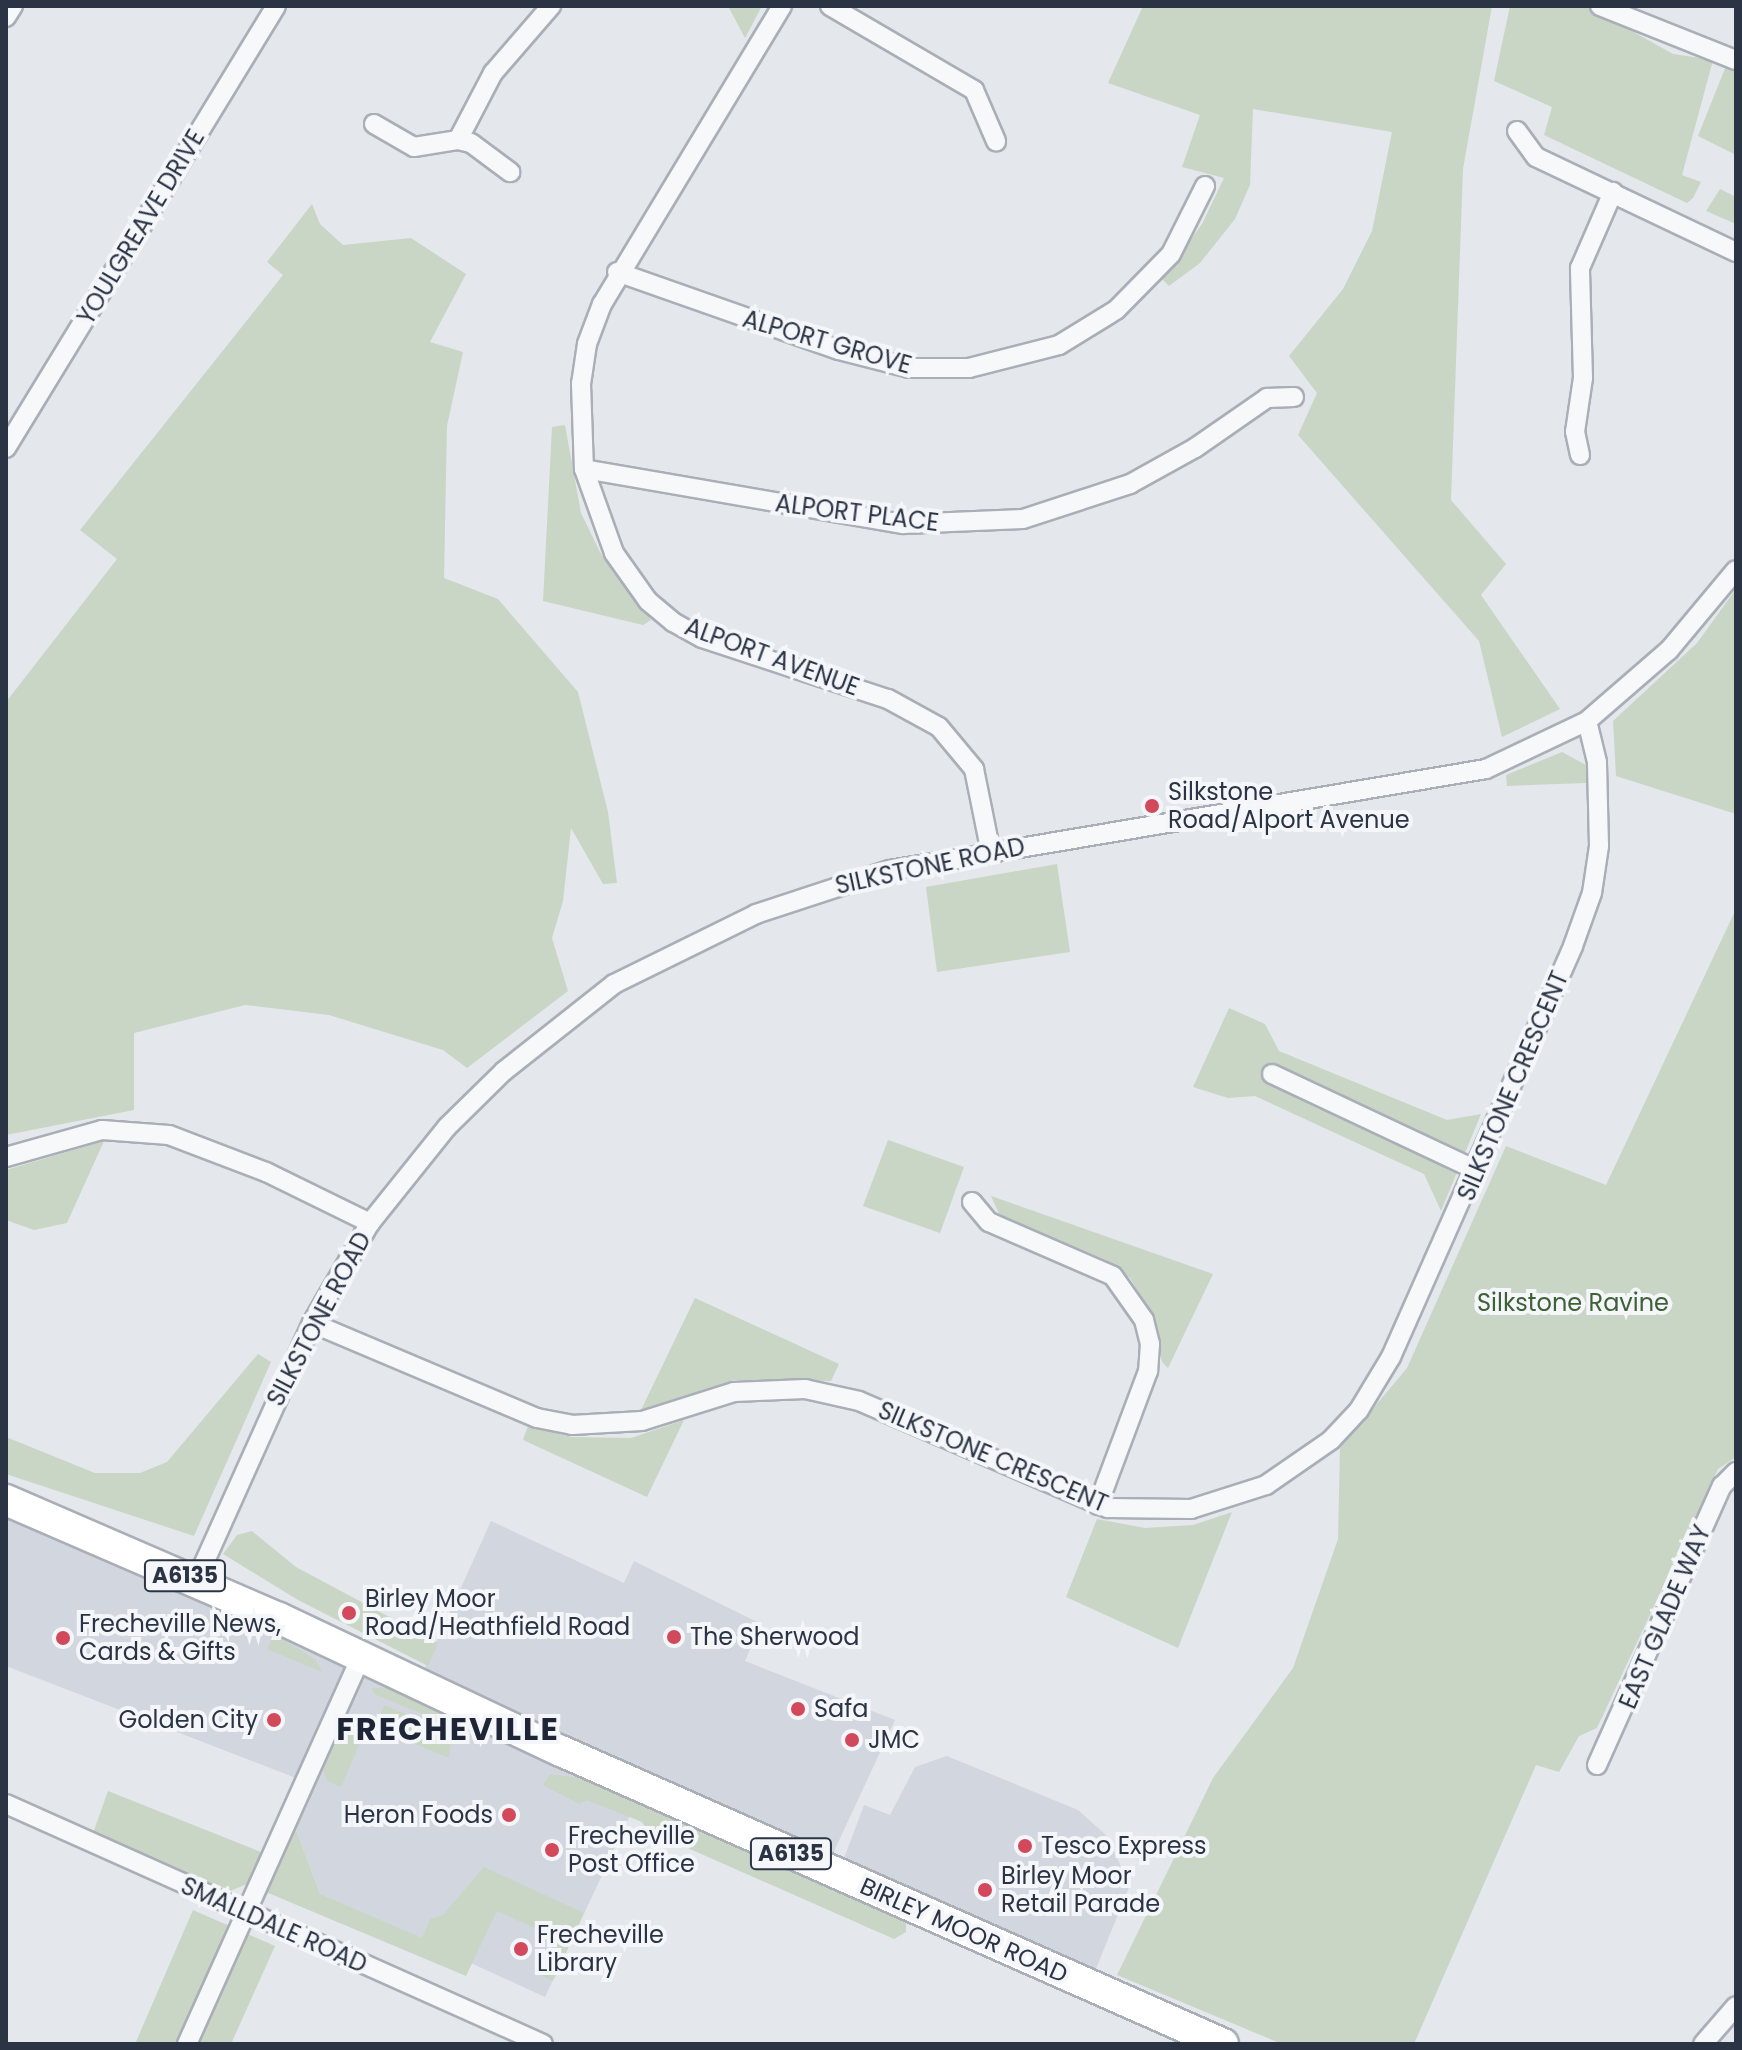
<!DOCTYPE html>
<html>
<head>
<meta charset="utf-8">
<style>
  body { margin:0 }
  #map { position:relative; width:1742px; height:2050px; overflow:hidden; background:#e4e7ec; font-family:Poppins,sans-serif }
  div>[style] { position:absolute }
  .built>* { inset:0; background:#d2d6de }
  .green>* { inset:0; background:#c9d6c5 }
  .roads { filter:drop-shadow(2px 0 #a9aeb7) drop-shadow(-2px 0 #a9aeb7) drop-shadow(0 2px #a9aeb7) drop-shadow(0 -2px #a9aeb7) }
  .street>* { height:18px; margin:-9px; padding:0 9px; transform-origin:9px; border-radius:9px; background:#f7f8fa }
  .primary>* { height:30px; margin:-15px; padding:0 15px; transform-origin:15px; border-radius:15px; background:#fff }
  .dots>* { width:22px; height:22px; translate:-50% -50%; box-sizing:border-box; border:4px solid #f4f6f9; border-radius:50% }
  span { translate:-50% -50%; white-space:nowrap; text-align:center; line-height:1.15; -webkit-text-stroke:8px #f4f6f9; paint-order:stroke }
  .shield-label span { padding:2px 6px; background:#f4f6f9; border:2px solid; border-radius:6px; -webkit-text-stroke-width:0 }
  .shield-label { font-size:22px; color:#2b3445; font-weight:700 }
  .street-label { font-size:24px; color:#2b3445 }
  .poi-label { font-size:24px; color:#2b3445 }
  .left { translate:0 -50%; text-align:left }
  .right { translate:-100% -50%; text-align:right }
  .park-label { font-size:24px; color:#3f6138 }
  .district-label { font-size:32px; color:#1d2536; font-weight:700; letter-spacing:2px }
  .frame { position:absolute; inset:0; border:8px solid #2b3445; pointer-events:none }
</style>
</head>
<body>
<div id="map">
  <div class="built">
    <div style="clip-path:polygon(6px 1500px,419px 1681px,491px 1521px,624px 1583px,634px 1561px,761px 1624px,745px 1661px,895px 1720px,817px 1888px,633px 1809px,545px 1997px,320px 1894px,293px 1822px,304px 1781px,6px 1666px)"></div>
    <div style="clip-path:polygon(947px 1756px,1078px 1810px,1106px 1835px,1130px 1885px,1095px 1971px,843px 1861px,864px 1805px,890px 1815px,915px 1767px)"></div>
  </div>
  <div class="green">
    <div style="clip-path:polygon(728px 6px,762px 6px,745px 38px)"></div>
    <div style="clip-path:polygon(1143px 6px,1492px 6px,1463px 169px,1451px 500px,1506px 564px,1481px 595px,1560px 709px,1502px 737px,1479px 641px,1298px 435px,1317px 393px,1289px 356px,1343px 289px,1372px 231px,1392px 132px,1253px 109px,1250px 185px,1235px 219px,1200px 263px,1169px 286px,1162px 279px,1202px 224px,1224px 178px,1182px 167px,1200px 115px,1108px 83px)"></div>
    <div style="clip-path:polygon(1510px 6px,1587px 6px,1673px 54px,1713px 60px,1682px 175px,1701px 182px,1693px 198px,1687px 203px,1544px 135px,1552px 107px,1494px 81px)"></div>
    <div style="clip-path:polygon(1726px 66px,1736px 70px,1736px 155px,1698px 136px)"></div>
    <div style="clip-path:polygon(1720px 189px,1736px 197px,1736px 224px,1706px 211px)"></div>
    <div style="clip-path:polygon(312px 204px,320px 224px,343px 245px,411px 238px,466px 274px,430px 342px,463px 352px,447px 426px,444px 578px,498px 599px,578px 692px,608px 812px,617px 883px,603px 884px,571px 828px,563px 901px,552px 938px,568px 991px,467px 1068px,443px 1050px,329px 1015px,245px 1005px,134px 1033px,134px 1110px,6px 1135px,6px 702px,117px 559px,80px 530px,283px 275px,267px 262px)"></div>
    <div style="clip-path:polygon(565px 425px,581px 513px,600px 552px,651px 620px,643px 625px,543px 601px,552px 427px)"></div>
    <div style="clip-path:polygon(1736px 589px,1736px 814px,1616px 776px,1613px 721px,1697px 643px)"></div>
    <div style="clip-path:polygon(1562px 752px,1586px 765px,1586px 783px,1507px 786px,1506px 775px)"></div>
    <div style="clip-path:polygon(1057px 864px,1070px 952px,937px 972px,926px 887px)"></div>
    <div style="clip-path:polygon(1736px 909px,1736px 1457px,1718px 1469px,1597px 1728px,1579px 1736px,1559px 1772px,1536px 1765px,1414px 2044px,1282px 2044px,1117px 1975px,1213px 1778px,1293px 1668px,1338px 1539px,1340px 1448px,1407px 1368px,1506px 1146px,1606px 1185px)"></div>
    <div style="clip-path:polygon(1229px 1008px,1265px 1024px,1279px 1051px,1447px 1120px,1481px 1114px,1441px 1211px,1424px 1174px,1255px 1096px,1228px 1098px,1193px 1087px)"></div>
    <div style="clip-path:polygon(888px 1140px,964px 1167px,940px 1233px,863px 1206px)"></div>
    <div style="clip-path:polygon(104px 1141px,67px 1223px,34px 1230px,6px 1220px,6px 1170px)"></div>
    <div style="clip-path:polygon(991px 1196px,1213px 1274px,1168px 1368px,1162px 1362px,1152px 1315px,1130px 1278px,1104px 1259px,1000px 1216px)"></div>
    <div style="clip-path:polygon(695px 1298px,839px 1364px,831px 1381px,735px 1380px,641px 1410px)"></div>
    <div style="clip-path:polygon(258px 1354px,271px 1362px,194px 1536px,6px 1474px,6px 1437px,95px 1473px,140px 1473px,167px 1462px)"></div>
    <div style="clip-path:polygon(684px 1420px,647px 1497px,523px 1440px,528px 1426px,572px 1437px,631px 1438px)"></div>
    <div style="clip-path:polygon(1232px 1512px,1178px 1648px,1066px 1597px,1097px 1519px,1145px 1528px,1193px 1525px)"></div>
    <div style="clip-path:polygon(252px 1531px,296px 1567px,438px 1643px,428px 1666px,298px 1600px,223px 1554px,237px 1535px)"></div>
    <div style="clip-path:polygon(274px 1634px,316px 1660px,322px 1672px,267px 1649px)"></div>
    <div style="clip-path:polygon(372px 1688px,387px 1688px,447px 1714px,456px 1728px,374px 1694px)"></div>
    <div style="clip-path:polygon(384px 1705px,452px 1734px,449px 1758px,375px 1727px)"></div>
    <div style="clip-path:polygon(342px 1726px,363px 1736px,341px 1787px,327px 1781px,323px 1769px)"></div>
    <div style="clip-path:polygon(550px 1774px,597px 1780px,906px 1922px,906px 1932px,894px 1939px,647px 1830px,642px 1822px,587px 1800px,579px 1804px,543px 1785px)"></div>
    <div style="clip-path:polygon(108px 1791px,281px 1860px,293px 1822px,320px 1894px,422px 1938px,430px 1919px,443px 1915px,484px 1867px,584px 1913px,553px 1981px,543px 1976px,559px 1939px,497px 1911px,466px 1976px,247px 1884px,230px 1891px,93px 1833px)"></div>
    <div style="clip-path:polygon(193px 1910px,275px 1946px,231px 2044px,135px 2044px)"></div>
  </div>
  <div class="roads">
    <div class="street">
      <div style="left:782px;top:6px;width:348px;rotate:121.1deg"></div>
      <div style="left:602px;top:304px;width:43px;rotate:110.6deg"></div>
      <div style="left:587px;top:344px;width:40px;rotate:98.5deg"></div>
      <div style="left:581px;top:384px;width:85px;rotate:88deg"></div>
      <div style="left:584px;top:469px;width:89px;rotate:70.3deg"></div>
      <div style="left:614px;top:553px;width:59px;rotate:54.7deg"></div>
      <div style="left:648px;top:601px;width:33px;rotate:40deg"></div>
      <div style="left:673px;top:622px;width:33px;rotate:29deg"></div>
      <div style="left:702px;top:638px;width:196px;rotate:18.2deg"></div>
      <div style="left:888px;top:699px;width:58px;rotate:28.8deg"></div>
      <div style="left:939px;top:727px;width:55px;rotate:50.2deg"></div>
      <div style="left:974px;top:769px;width:86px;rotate:78.6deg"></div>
      <div style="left:830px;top:6px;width:167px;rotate:30.3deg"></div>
      <div style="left:974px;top:90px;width:56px;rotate:66.7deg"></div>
      <div style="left:1600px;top:6px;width:146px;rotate:21.7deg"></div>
      <div style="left:6px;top:17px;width:13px;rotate:-58deg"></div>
      <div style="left:374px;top:124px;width:46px;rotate:29.9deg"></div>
      <div style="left:414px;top:147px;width:45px;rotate:-9deg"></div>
      <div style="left:458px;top:140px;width:13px;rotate:13deg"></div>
      <div style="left:471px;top:143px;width:49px;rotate:36.6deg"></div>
      <div style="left:1517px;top:131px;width:32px;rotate:54deg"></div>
      <div style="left:1536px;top:157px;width:221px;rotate:25.4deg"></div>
      <div style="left:458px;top:140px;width:76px;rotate:-62.4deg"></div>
      <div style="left:493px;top:73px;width:89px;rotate:-49.1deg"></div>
      <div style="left:617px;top:272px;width:235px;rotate:19.4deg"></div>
      <div style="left:839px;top:350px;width:72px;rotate:14.4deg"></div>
      <div style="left:909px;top:368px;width:60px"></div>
      <div style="left:969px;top:368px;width:93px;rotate:-14.3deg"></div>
      <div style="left:1059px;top:345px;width:67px;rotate:-31.6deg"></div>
      <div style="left:1116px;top:310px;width:78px;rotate:-45.5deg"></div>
      <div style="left:1171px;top:254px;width:76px;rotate:-63.4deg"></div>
      <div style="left:6px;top:448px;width:518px;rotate:-58.58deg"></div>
      <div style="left:1580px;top:455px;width:24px;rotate:-102deg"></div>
      <div style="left:1575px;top:432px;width:55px;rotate:-81.6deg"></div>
      <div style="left:1583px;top:378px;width:110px;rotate:-91.6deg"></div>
      <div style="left:1580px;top:268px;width:83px;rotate:-66.5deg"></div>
      <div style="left:584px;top:469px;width:324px;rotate:9.8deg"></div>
      <div style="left:903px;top:524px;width:120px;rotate:-2.4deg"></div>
      <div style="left:1023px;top:519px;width:113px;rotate:-18.1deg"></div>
      <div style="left:1130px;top:484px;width:74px;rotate:-29deg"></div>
      <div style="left:1195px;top:448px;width:88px;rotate:-34.8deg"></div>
      <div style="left:1267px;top:398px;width:27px;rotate:-2deg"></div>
      <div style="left:1272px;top:1074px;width:225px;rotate:25.2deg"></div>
      <div style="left:6px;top:1157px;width:100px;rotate:-15.7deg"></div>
      <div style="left:102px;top:1130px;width:67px;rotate:4.3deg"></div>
      <div style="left:169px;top:1135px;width:104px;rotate:20.9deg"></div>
      <div style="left:266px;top:1172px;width:116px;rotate:26.1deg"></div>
      <div style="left:972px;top:1202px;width:26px;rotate:50deg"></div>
      <div style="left:989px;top:1222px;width:135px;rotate:23.5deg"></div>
      <div style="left:1113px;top:1276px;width:54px;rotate:54.8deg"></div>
      <div style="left:1144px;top:1320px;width:25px;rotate:76deg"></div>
      <div style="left:1150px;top:1344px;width:27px;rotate:94deg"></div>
      <div style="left:1148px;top:1371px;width:143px;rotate:110.5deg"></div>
      <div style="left:312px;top:1323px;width:244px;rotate:22.9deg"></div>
      <div style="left:537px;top:1418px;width:36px;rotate:11deg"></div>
      <div style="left:572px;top:1425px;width:70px;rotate:-3.3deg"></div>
      <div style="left:642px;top:1421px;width:96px;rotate:-17.5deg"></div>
      <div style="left:734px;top:1392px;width:71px;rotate:-2.4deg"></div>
      <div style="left:805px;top:1389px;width:55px;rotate:12.5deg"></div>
      <div style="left:859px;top:1401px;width:271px;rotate:23.3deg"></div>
      <div style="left:1108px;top:1508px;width:83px;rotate:0.7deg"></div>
      <div style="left:1191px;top:1509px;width:79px;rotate:-17.7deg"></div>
      <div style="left:1266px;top:1485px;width:79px;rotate:-34.7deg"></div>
      <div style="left:1331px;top:1440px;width:41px;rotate:-47deg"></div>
      <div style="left:1359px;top:1410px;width:62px;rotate:-58.9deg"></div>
      <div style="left:1391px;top:1357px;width:449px;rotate:-66.1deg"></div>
      <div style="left:1573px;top:946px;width:56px;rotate:-70.3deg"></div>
      <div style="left:1592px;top:893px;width:48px;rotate:-81.5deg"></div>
      <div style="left:1599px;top:846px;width:84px;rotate:-91.4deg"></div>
      <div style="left:1597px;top:762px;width:42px;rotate:-103.7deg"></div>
      <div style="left:196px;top:1581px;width:283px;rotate:-65.8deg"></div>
      <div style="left:312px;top:1323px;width:116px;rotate:-59.9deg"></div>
      <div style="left:370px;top:1223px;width:123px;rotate:-51.3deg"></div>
      <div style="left:447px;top:1127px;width:80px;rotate:-44.5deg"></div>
      <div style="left:504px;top:1071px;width:140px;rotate:-38.3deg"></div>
      <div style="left:614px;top:984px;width:158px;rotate:-26.2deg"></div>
      <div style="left:756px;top:914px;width:141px;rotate:-18.2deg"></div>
      <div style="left:890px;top:870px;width:604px;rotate:-9.62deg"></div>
      <div style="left:1486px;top:769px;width:112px;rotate:-25.4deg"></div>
      <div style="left:1587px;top:721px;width:108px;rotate:-40.9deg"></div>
      <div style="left:1669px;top:650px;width:104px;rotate:-50.1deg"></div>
      <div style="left:1597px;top:1765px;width:306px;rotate:-65.9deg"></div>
      <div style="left:1722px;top:1486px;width:20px;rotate:-45deg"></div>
      <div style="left:6px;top:1804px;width:588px;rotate:24.08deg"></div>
      <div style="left:187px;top:2044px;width:427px;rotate:-65.8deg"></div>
      <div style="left:1703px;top:2044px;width:50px;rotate:-49deg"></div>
    </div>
    <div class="primary">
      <div style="left:6px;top:1500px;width:297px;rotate:23.4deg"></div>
      <div style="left:279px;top:1618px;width:312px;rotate:25.3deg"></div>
      <div style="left:561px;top:1751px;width:724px;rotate:23.87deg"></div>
    </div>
  </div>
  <div class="dots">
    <div style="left:1152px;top:806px;background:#d1495b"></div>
    <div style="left:349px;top:1613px;background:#d1495b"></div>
    <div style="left:674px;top:1637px;background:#d1495b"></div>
    <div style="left:63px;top:1638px;background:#d1495b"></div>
    <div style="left:798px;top:1709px;background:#d1495b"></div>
    <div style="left:274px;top:1720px;background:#d1495b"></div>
    <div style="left:852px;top:1740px;background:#d1495b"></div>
    <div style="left:509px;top:1815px;background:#d1495b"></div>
    <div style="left:1025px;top:1846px;background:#d1495b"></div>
    <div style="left:552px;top:1850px;background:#d1495b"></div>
    <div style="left:985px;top:1890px;background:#d1495b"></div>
    <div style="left:521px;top:1949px;background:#d1495b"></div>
  </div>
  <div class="shield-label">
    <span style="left:185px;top:1576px">A6135</span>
    <span style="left:791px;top:1854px">A6135</span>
  </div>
  <div class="street-label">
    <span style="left:141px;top:227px;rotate:-59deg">YOULGREAVE DRIVE</span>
    <span style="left:827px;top:342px;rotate:16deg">ALPORT GROVE</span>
    <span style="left:857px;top:513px;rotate:7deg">ALPORT PLACE</span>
    <span style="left:772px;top:657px;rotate:20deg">ALPORT AVENUE</span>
    <span style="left:930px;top:866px;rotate:-12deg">SILKSTONE ROAD</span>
    <span style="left:1513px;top:1086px;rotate:-67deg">SILKSTONE CRESCENT</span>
    <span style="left:319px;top:1319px;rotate:-62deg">SILKSTONE ROAD</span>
    <span style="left:993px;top:1457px;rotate:23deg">SILKSTONE CRESCENT</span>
    <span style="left:1665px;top:1617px;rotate:-67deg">EAST GLADE WAY</span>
    <span style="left:274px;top:1925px;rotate:24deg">SMALLDALE ROAD</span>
    <span style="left:964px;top:1930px;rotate:24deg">BIRLEY MOOR ROAD</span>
  </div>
  <div class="poi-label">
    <span class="left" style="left:1168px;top:806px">Silkstone<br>Road/Alport Avenue</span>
    <span class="left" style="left:365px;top:1613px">Birley Moor<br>Road/Heathfield Road</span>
    <span class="left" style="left:79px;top:1638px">Frecheville News,<br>Cards &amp; Gifts</span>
    <span class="left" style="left:690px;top:1637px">The Sherwood</span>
    <span class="left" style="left:814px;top:1709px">Safa</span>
    <span class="right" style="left:258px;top:1720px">Golden City</span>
    <span class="left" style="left:868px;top:1740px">JMC</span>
    <span class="right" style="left:493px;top:1815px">Heron Foods</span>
    <span class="left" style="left:568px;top:1850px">Frecheville<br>Post Office</span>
    <span class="left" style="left:1041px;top:1846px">Tesco Express</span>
    <span class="left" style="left:1001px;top:1890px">Birley Moor<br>Retail Parade</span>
    <span class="left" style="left:537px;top:1949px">Frecheville<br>Library</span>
  </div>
  <div class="park-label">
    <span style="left:1573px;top:1303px">Silkstone Ravine</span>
  </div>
  <div class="district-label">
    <span style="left:448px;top:1729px">FRECHEVILLE</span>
  </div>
  <div class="frame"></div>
</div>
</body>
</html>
